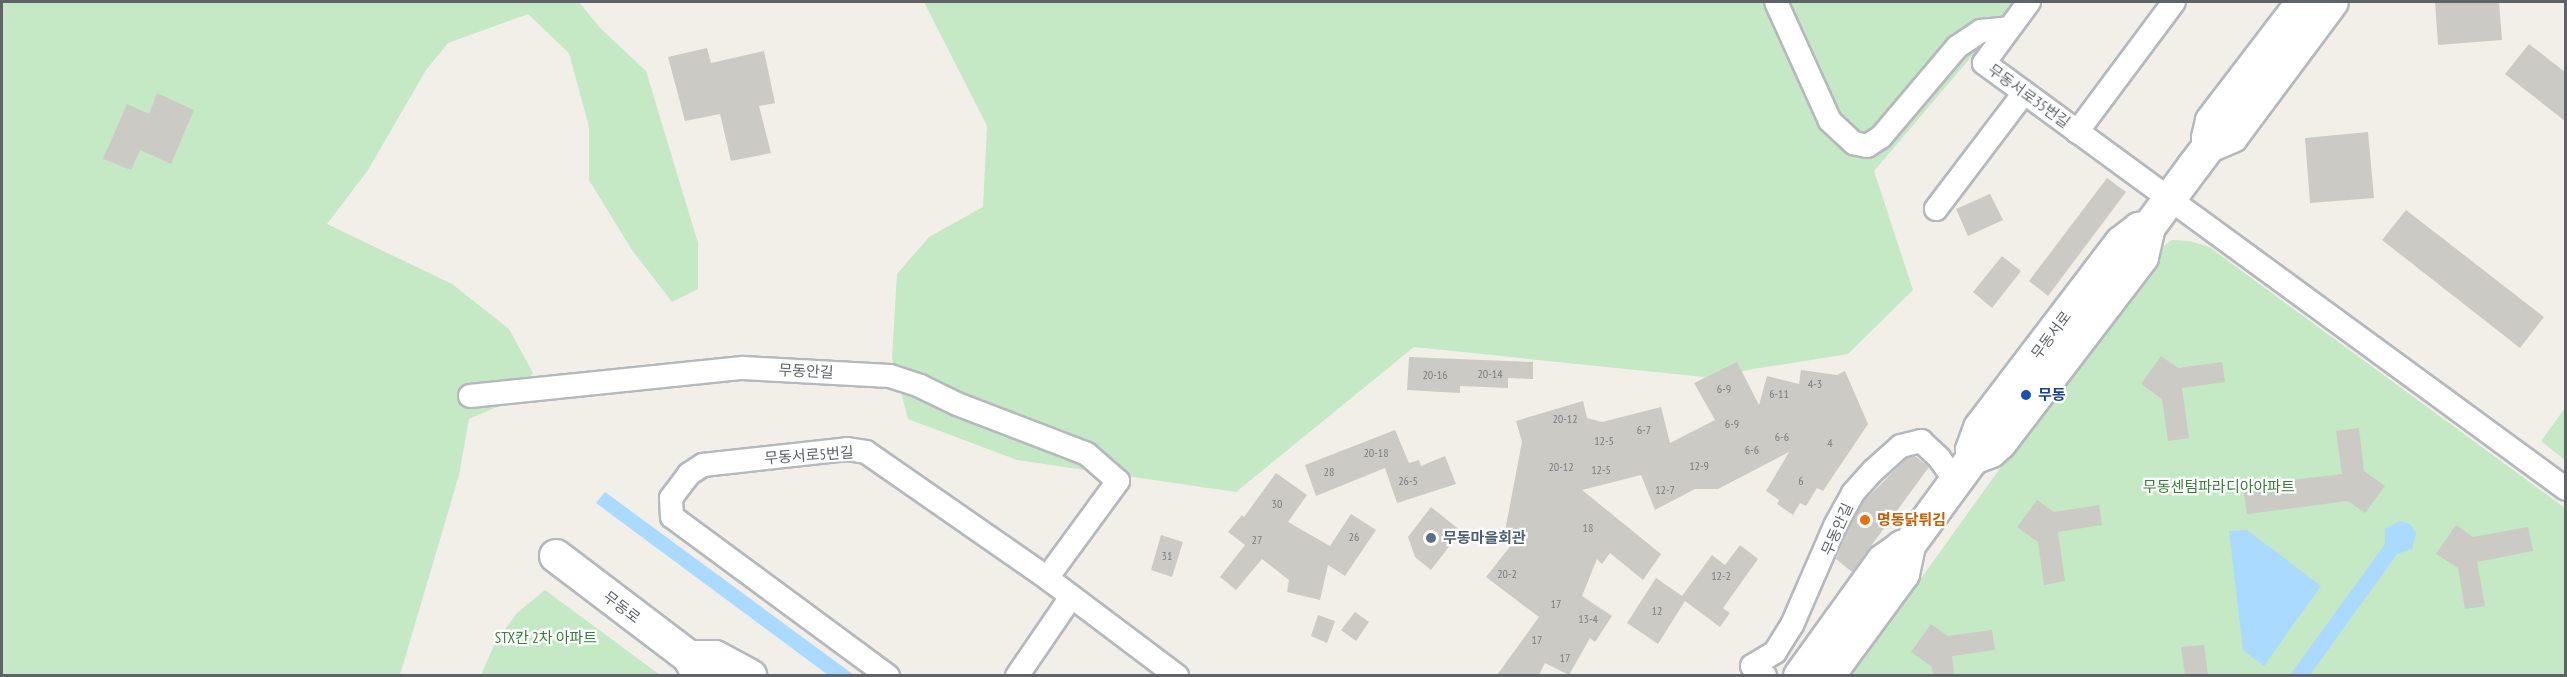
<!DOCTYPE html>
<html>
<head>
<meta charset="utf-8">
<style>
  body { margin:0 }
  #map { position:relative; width:2567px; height:677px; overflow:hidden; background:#f1efe8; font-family:"PT Sans Narrow","Noto Sans KR",sans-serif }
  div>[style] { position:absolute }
  .green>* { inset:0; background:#c5e8c5 }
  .water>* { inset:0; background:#aadaff }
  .building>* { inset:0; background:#cccac5 }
  .roads { filter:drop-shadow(2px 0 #b5b8bc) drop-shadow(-2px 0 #b5b8bc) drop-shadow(0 2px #b5b8bc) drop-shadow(0 -2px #b5b8bc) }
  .street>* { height:22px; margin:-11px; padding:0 11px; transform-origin:11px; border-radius:11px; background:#fff }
  .secondary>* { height:32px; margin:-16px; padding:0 16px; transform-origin:16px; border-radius:16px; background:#fff }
  .dots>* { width:16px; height:16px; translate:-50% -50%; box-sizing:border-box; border:3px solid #fff; border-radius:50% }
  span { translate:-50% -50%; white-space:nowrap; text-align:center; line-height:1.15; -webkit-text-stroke:4.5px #fff; paint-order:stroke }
  .number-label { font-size:12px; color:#7a7d7f }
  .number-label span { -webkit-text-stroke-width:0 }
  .street-label { font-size:15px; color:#5f6368 }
  .transit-label { font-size:15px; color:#164399; font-weight:700 }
  .left { translate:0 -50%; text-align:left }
  .park-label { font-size:15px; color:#348238 }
  .food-label { font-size:15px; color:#c56008; font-weight:700 }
  .service-label { font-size:15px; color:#4e5e75; font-weight:700 }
  .frame { position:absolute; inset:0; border:3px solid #5f6368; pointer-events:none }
</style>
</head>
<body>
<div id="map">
  <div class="green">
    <div style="clip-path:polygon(2px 2px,579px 2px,600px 28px,646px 71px,698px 243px,698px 289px,672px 302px,632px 250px,589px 180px,589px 127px,569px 53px,528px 14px,448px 43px,426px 70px,368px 170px,327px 224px,452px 284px,509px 329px,533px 373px,508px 402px,469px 419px,459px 475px,400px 675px,2px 675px)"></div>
    <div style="clip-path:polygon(924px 2px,2018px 2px,1874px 171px,1913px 290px,1848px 354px,1704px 377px,1414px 347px,1236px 492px,1017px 460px,908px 419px,892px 358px,897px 274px,929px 237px,983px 207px,987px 126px)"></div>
    <div style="clip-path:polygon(2172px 240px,2190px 241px,2209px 247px,2565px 508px,2565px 675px,1851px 676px,2148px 262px,2158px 250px)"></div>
    <div style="clip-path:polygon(2565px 408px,2565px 460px,2541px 441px)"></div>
    <div style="clip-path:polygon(545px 590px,660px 675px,481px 675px,495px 643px,517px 613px)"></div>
  </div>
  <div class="water">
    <div style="clip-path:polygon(605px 492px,854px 675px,828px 675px,596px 503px)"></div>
    <div style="clip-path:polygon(2400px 521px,2410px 524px,2416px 533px,2412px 549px,2397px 554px,2310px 675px,2290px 675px,2385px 544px,2385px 529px)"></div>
    <div style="clip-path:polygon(2247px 530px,2321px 586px,2264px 666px,2243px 650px,2229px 531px)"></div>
  </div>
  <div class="building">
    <div style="clip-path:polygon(2435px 2px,2499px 2px,2502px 40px,2438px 45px)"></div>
    <div style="clip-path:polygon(2529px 44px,2565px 72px,2565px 121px,2505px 74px)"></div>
    <div style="clip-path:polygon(707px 48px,711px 63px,764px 51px,775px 103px,759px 106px,771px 153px,731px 161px,720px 114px,685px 121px,668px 57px)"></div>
    <div style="clip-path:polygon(157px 93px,194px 110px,171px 164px,140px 150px,131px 170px,103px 159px,127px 104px,149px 114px)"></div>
    <div style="clip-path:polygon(2368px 132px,2374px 198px,2310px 203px,2305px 138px)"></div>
    <div style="clip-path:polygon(2107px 178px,2126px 192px,2048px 296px,2029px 281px)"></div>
    <div style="clip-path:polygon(1990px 194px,2003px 220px,1968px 236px,1956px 209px)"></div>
    <div style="clip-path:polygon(2406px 210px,2544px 317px,2520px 348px,2382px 240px)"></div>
    <div style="clip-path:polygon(2002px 256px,2021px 271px,1992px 308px,1973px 292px)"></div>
    <div style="clip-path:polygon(2161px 356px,2178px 368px,2222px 362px,2225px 382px,2182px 388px,2189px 438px,2168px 441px,2162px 399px,2141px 384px)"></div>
    <div style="clip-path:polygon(1409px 357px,1533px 362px,1533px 379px,1508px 378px,1508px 388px,1460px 386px,1460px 393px,1407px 390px)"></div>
    <div style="clip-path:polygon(1737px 362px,1759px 405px,1767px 376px,1799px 384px,1801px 370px,1837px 375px,1845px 371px,1868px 424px,1823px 491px,1817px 488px,1806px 506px,1800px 503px,1793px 515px,1777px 504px,1779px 500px,1766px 491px,1789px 452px,1718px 489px,1695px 489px,1655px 510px,1641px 475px,1582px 490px,1661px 554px,1643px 580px,1610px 553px,1602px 564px,1597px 559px,1582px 596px,1612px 616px,1595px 642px,1590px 638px,1569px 675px,1545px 663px,1539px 675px,1497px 675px,1539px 617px,1486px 577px,1516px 539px,1504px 536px,1522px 442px,1516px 421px,1583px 401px,1587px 418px,1602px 422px,1661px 407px,1670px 443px,1715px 420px,1694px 383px)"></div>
    <div style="clip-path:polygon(2359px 428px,2364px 471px,2385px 486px,2365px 513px,2348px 501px,2247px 514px,2243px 486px,2342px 474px,2336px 431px)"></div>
    <div style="clip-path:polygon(1395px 430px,1409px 463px,1419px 460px,1421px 466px,1445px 456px,1456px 484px,1397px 503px,1385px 468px,1316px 496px,1305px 465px)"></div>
    <div style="clip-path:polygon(1915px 456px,1929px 467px,1852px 572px,1836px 559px,1848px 530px,1864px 501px,1907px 458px)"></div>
    <div style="clip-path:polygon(1276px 473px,1307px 495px,1288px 522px,1330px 546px,1351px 514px,1376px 530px,1345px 576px,1328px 565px,1320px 600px,1287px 592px,1289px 580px,1262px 559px,1236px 590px,1220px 577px,1245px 545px,1228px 532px,1242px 515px,1244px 517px)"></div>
    <div style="clip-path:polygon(2037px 500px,2054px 512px,2099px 505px,2102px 525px,2058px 532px,2065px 581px,2044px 585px,2038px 542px,2017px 527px)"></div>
    <div style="clip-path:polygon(1431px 507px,1461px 531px,1431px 570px,1415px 557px,1408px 537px)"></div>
    <div style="clip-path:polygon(2456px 525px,2473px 537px,2528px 527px,2533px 551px,2477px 562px,2485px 606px,2465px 609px,2458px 568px,2436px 554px)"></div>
    <div style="clip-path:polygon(1161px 535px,1183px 542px,1172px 577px,1151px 570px)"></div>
    <div style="clip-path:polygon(1740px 545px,1758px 559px,1723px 608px,1730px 613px,1720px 627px,1685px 601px,1658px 644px,1627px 623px,1656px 578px,1682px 596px,1712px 555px,1725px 565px)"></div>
    <div style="clip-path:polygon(1355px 612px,1369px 622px,1356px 641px,1341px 630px)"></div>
    <div style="clip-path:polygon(1318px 615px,1335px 621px,1327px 643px,1311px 636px)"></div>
    <div style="clip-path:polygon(1931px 624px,1948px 636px,1992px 630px,1995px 650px,1952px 656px,1954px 675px,1933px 675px,1932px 667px,1911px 652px)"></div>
    <div style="clip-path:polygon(2204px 645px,2208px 675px,2185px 675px,2181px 647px)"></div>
  </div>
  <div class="roads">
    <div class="street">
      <div style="left:1776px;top:2px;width:131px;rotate:65.6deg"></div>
      <div style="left:1830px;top:121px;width:33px;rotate:43deg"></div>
      <div style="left:1854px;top:143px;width:13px;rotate:13deg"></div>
      <div style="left:1867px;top:146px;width:17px;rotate:-33deg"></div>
      <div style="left:1881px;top:137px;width:118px;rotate:-49.8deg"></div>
      <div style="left:1957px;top:47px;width:29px;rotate:-34deg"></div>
      <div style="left:1981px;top:31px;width:28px;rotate:-6deg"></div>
      <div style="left:2029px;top:2px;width:76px;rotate:126.4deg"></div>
      <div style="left:1984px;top:63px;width:721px;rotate:36.2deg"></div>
      <div style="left:2077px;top:132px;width:162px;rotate:-53.3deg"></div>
      <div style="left:1936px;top:209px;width:146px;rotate:-52.8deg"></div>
      <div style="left:470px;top:396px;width:274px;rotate:-5.9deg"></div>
      <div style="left:743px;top:368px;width:147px;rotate:3.1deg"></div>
      <div style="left:890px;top:376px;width:32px;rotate:18deg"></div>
      <div style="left:920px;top:386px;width:41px;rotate:25.9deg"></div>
      <div style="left:957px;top:404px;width:139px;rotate:21deg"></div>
      <div style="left:1087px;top:454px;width:41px;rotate:41.1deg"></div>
      <div style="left:1118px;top:481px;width:120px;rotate:126.2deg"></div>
      <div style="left:888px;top:676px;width:268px;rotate:-143.6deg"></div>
      <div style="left:672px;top:517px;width:19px;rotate:-93deg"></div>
      <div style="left:671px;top:498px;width:30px;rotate:-53deg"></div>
      <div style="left:689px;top:474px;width:17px;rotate:-33deg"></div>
      <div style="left:703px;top:465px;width:145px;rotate:-6.3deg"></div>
      <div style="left:847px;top:449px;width:19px;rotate:9deg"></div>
      <div style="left:866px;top:452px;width:221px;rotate:34.8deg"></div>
      <div style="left:1047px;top:578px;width:163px;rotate:37deg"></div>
      <div style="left:1017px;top:676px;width:96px;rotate:-55.6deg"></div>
      <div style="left:1765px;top:676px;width:16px;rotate:-142deg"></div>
      <div style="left:1752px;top:666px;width:27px;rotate:-31deg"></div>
      <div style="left:1775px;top:652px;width:32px;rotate:-58deg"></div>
      <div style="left:1792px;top:625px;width:110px;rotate:-66.5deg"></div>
      <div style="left:1836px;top:524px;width:35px;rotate:-61deg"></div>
      <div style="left:1853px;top:493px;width:31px;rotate:-48deg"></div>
      <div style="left:1874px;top:470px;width:36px;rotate:-42deg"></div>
      <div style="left:1901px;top:446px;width:21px;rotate:-14deg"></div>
      <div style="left:1921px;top:441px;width:25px;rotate:43deg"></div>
      <div style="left:1939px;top:458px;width:29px;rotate:54deg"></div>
    </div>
    <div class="secondary">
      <div style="left:2209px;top:146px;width:8px;rotate:-97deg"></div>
      <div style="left:2208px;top:138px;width:17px;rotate:-77deg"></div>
      <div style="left:2212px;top:121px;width:150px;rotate:-52.6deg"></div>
      <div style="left:1973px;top:458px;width:8px;rotate:-97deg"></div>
      <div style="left:1972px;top:450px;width:23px;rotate:-70deg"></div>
      <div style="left:1980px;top:428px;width:233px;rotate:-52.7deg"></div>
      <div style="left:2121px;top:243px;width:23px;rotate:-38deg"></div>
      <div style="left:2139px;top:229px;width:10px;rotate:-11deg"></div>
      <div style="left:556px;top:556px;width:167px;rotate:37.2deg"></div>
      <div style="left:689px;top:657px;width:21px;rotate:62deg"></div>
      <div style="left:689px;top:657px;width:26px"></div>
      <div style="left:715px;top:657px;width:40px;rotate:28deg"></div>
      <div style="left:1800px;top:676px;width:142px;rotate:-54.2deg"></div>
      <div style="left:1883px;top:561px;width:24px;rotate:-36deg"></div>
      <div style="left:1902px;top:547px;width:7px;rotate:-16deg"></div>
      <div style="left:1909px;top:545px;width:108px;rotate:-53.7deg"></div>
      <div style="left:1973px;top:458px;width:19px;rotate:-21deg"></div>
      <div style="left:1991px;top:451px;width:12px;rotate:-42deg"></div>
      <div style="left:2000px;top:443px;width:234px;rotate:-52.6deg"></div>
      <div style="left:2142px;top:257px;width:31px;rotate:-77deg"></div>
      <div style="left:2149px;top:227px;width:76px;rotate:-53.6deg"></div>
      <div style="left:2194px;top:166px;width:25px;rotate:-53deg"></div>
      <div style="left:2209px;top:146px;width:25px;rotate:-23deg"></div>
      <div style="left:2232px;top:136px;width:167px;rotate:-53.3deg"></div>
      <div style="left:1828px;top:676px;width:127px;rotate:-53.7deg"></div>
      <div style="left:1903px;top:574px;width:30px;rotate:-78deg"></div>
    </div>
  </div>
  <div class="dots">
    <div style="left:2026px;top:395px;background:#1a4fb4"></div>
    <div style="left:1865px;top:520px;background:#e8710a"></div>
    <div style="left:1431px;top:538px;background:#5c6f8a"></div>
  </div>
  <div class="number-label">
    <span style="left:1490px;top:374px">20-14</span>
    <span style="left:1435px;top:375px">20-16</span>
    <span style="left:1815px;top:384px">4-3</span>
    <span style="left:1724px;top:389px">6-9</span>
    <span style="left:1779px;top:394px">6-11</span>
    <span style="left:1565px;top:419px">20-12</span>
    <span style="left:1732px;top:424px">6-9</span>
    <span style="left:1644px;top:430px">6-7</span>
    <span style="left:1782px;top:437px">6-6</span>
    <span style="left:1604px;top:441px">12-5</span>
    <span style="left:1830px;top:443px">4</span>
    <span style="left:1752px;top:450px">6-6</span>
    <span style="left:1376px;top:453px">20-18</span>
    <span style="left:1699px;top:466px">12-9</span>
    <span style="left:1561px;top:467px">20-12</span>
    <span style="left:1601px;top:470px">12-5</span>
    <span style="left:1329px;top:472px">28</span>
    <span style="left:1408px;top:481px">26-5</span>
    <span style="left:1801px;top:481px">6</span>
    <span style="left:1665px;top:490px">12-7</span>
    <span style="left:1277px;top:504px">30</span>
    <span style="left:1588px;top:528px">18</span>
    <span style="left:1354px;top:537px">26</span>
    <span style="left:1257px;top:540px">27</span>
    <span style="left:1167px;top:556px">31</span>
    <span style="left:1507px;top:574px">20-2</span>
    <span style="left:1721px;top:576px">12-2</span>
    <span style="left:1556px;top:604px">17</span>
    <span style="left:1657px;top:611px">12</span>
    <span style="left:1588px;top:619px">13-4</span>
    <span style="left:1537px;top:640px">17</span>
    <span style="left:1565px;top:658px">17</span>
  </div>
  <div class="street-label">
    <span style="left:2029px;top:96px;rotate:36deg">무동서로35번길</span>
    <span style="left:2051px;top:335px;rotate:-53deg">무동서로</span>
    <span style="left:806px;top:371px;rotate:3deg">무동안길</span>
    <span style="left:809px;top:455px;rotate:-4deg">무동서로5번길</span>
    <span style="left:1837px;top:529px;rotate:-66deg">무동안길</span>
    <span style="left:622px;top:607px;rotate:37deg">무동로</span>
  </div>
  <div class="transit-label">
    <span class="left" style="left:2038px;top:395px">무동</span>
  </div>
  <div class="park-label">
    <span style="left:2219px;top:487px">무동센텀파라디아아파트</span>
    <span style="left:546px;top:638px">STX칸 2차 아파트</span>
  </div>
  <div class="food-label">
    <span class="left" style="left:1877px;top:520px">명동닭튀김</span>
  </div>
  <div class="service-label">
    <span class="left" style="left:1443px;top:538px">무동마을회관</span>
  </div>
  <div class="frame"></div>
</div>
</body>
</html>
